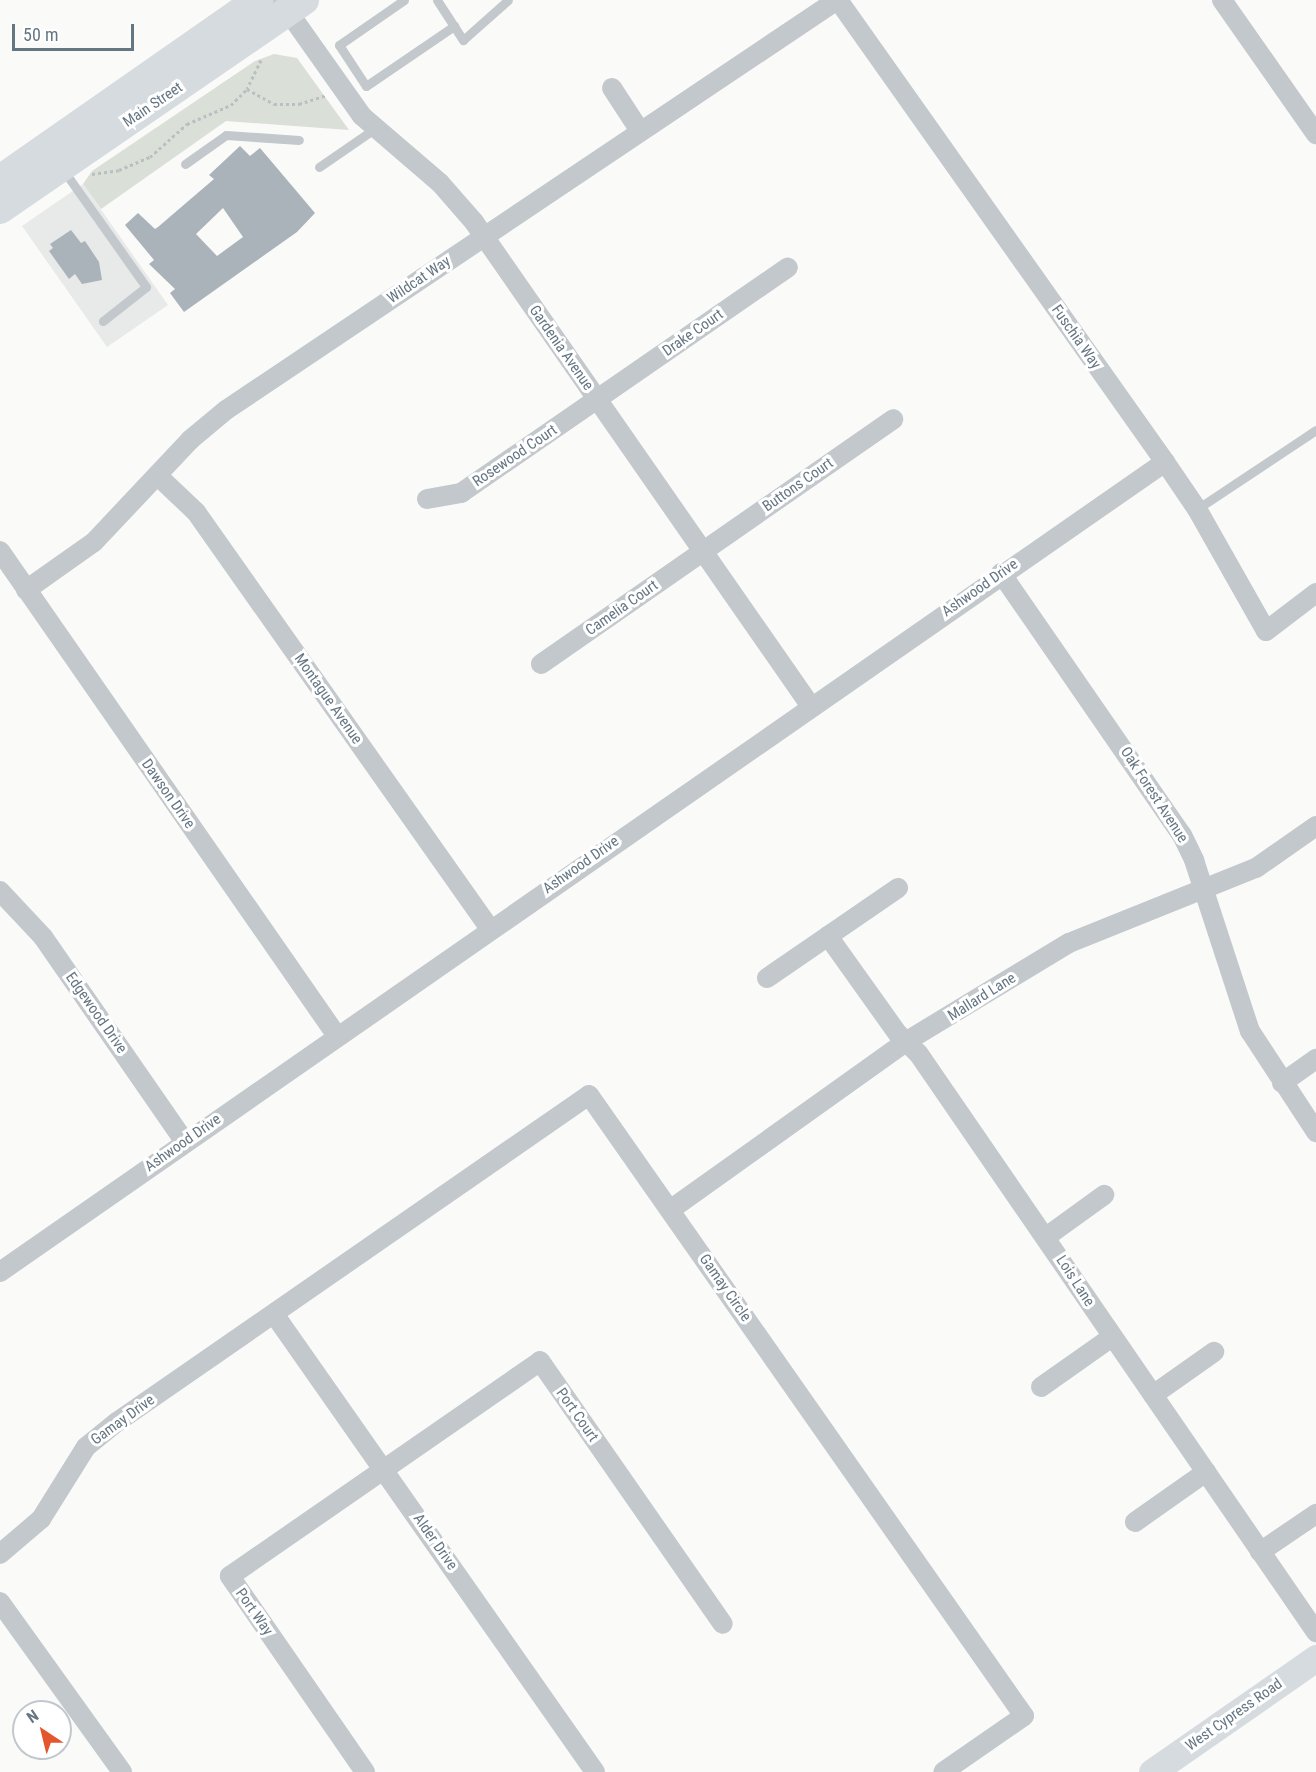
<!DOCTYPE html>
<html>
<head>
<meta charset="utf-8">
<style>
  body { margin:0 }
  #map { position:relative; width:1316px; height:1772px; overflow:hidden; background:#fafaf8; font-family:"Roboto Condensed",sans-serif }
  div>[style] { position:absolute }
  .built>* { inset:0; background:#e8e9e9 }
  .green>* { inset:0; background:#dadfd7 }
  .building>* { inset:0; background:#aab3b9 }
  .path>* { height:3px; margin-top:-1.5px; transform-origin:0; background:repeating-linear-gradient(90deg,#bbbfc2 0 3px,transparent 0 6px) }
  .lane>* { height:9px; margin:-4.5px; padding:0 4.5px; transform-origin:4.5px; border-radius:4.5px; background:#c3c8cc }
  .street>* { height:20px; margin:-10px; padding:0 10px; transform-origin:10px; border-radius:10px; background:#c3c8cc }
  .secondary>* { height:27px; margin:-13.5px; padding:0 13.5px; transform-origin:13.5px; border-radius:13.5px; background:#d6dbdf }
  .primary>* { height:30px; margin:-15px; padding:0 15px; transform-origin:15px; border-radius:15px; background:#d6dbdf }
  span { translate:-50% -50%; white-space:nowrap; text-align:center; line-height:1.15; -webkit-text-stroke:6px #fff; paint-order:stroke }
  .street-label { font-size:15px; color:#657683 }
  .north { position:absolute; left:12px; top:1700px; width:60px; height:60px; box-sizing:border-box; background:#fff; border:2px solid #c1c8cd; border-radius:50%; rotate:325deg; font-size:16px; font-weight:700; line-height:24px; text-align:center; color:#657683 }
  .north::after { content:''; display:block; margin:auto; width:21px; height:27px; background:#e4572e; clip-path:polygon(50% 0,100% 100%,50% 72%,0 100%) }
  .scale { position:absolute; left:12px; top:24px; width:122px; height:27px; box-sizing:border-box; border:3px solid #657683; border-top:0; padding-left:8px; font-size:18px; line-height:21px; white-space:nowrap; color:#657683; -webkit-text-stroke:4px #fff; paint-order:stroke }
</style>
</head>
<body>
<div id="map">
  <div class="built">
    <div style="clip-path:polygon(83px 184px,168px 305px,107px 347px,22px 226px)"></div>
  </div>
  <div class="green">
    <div style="clip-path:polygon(274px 54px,297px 58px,349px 130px,226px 121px,101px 209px,83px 184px,92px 171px,255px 61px)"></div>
  </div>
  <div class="building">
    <div style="clip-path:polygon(evenodd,240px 146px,250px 156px,260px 148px,315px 213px,297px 232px,184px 312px,170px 293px,175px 289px,149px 264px,154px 260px,125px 225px,138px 213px,155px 229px,158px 227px,214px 179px,209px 175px,240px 146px,223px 208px,243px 237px,217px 256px,196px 234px,223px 208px)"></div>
    <div style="clip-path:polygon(71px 230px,81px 243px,85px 241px,99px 262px,102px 280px,82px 284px,75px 274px,69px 279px,49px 251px,53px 248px,50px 244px)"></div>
  </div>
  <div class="path">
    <div style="left:261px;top:60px;width:32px;rotate:116deg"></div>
    <div style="left:247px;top:89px;width:31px;rotate:29deg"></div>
    <div style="left:274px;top:104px;width:25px"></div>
    <div style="left:299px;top:104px;width:28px;rotate:-18deg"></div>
    <div style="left:92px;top:174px;width:27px;rotate:-8deg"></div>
    <div style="left:119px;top:170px;width:34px;rotate:-23deg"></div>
    <div style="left:150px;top:157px;width:50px;rotate:-41.7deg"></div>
    <div style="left:187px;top:124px;width:48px;rotate:-23.4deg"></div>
    <div style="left:231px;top:105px;width:23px;rotate:-45deg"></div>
  </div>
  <div class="lane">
    <div style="left:404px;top:0;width:79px;rotate:145.3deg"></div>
    <div style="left:339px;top:45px;width:49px;rotate:56.6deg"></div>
    <div style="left:366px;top:86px;width:107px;rotate:-34.3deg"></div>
    <div style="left:437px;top:0;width:48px;rotate:57deg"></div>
    <div style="left:463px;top:40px;width:60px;rotate:-41.6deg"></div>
    <div style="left:185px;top:164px;width:50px;rotate:-35.3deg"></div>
    <div style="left:226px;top:135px;width:73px;rotate:3.9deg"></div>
    <div style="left:319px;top:167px;width:67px;rotate:-34.6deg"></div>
    <div style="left:64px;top:171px;width:142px;rotate:54.7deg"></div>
    <div style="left:146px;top:287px;width:55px;rotate:141.7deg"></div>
    <div style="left:1197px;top:509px;width:143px;rotate:-33.6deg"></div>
  </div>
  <div class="street">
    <div style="left:838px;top:0;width:566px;rotate:54.71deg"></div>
    <div style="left:1165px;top:462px;width:57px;rotate:55.8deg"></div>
    <div style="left:1197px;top:509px;width:140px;rotate:60.5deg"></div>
    <div style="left:1266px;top:631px;width:63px;rotate:-37.2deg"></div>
    <div style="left:1222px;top:0;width:164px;rotate:55deg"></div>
    <div style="left:282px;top:3px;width:138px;rotate:54.7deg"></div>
    <div style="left:362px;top:116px;width:103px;rotate:40.7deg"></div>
    <div style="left:440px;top:183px;width:52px;rotate:48.9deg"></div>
    <div style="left:474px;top:222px;width:588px;rotate:55.18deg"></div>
    <div style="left:612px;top:88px;width:51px;rotate:56.9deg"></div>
    <div style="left:158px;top:476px;width:52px;rotate:43.5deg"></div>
    <div style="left:196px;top:512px;width:510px;rotate:54.81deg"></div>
    <div style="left:427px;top:499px;width:35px;rotate:-10deg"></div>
    <div style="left:461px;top:493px;width:397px;rotate:-34.6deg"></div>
    <div style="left:0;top:551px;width:591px;rotate:55.21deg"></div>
    <div style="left:1001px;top:573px;width:318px;rotate:55.4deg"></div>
    <div style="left:1182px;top:835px;width:28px;rotate:64deg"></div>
    <div style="left:1194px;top:860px;width:180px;rotate:71.9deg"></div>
    <div style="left:1250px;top:1031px;width:121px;rotate:56.8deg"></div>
    <div style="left:26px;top:590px;width:83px;rotate:-35.2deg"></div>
    <div style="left:94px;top:542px;width:140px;rotate:-46.7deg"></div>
    <div style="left:190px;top:440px;width:47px;rotate:-39.8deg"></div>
    <div style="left:226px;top:410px;width:736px;rotate:-33.86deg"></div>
    <div style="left:541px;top:664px;width:429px;rotate:-34.8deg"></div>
    <div style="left:0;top:891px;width:63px;rotate:46.9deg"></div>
    <div style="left:43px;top:937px;width:249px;rotate:55.3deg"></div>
    <div style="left:828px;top:936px;width:120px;rotate:54.5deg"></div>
    <div style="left:898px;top:1034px;width:28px;rotate:44deg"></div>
    <div style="left:918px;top:1053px;width:703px;rotate:55.5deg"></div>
    <div style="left:767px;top:978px;width:159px;rotate:-34.5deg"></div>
    <div style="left:1282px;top:1083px;width:42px;rotate:-35.2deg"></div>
    <div style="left:670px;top:1210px;width:291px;rotate:-35.5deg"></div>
    <div style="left:907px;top:1041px;width:189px;rotate:-31.2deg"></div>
    <div style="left:1069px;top:943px;width:201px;rotate:-21.9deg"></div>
    <div style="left:1256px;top:868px;width:73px;rotate:-35deg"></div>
    <div style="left:1046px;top:1237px;width:72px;rotate:-35.9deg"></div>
    <div style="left:0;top:1272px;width:1419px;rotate:-34.81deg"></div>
    <div style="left:274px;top:1314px;width:559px;rotate:54.97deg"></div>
    <div style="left:1041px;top:1387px;width:87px;rotate:-35.2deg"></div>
    <div style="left:1153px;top:1395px;width:75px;rotate:-35.2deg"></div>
    <div style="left:1135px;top:1522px;width:87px;rotate:-35.2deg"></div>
    <div style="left:1260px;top:1552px;width:68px;rotate:-34.2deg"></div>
    <div style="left:0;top:1554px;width:54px;rotate:-40.5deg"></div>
    <div style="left:41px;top:1519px;width:85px;rotate:-58deg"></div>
    <div style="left:86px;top:1447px;width:40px;rotate:-39deg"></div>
    <div style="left:117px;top:1422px;width:574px;rotate:-34.71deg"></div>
    <div style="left:589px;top:1095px;width:758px;rotate:54.99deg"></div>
    <div style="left:1024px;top:1716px;width:98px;rotate:145.3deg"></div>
    <div style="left:0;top:1602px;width:209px;rotate:54.3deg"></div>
    <div style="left:365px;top:1772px;width:238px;rotate:-124.6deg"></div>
    <div style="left:230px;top:1576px;width:377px;rotate:-34.7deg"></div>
    <div style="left:540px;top:1361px;width:320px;rotate:55.2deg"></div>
  </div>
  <div class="secondary">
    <div style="left:1152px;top:1772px;width:200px;rotate:-34.8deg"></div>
  </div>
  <div class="primary">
    <div style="left:0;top:180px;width:315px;rotate:-34.9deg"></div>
    <div style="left:0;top:209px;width:369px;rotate:-34.5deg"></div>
  </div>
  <div class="street-label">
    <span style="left:153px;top:105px;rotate:-34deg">Main Street</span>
    <span style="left:419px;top:280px;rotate:-34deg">Wildcat Way</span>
    <span style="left:693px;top:333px;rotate:-35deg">Drake Court</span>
    <span style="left:1076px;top:337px;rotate:55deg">Fuschia Way</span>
    <span style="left:561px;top:348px;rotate:55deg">Gardenia Avenue</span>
    <span style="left:515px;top:456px;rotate:-34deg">Rosewood Court</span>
    <span style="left:798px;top:485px;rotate:-35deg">Buttons Court</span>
    <span style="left:980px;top:588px;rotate:-35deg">Ashwood Drive</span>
    <span style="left:622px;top:608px;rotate:-35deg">Camelia Court</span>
    <span style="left:328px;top:699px;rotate:55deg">Montague Avenue</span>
    <span style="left:168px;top:794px;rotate:55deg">Dawson Drive</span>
    <span style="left:1154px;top:795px;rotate:57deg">Oak Forest Avenue</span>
    <span style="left:581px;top:865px;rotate:-35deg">Ashwood Drive</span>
    <span style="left:982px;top:997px;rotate:-32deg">Mallard Lane</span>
    <span style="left:96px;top:1013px;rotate:55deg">Edgewood Drive</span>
    <span style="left:183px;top:1143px;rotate:-35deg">Ashwood Drive</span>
    <span style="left:1075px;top:1281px;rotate:57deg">Lois Lane</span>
    <span style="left:725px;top:1288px;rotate:55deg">Gamay Circle</span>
    <span style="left:577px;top:1415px;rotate:55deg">Port Court</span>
    <span style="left:123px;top:1420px;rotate:-36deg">Gamay Drive</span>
    <span style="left:435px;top:1542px;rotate:55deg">Alder Drive</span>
    <span style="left:254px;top:1612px;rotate:55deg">Port Way</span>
    <span style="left:1234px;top:1715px;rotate:-35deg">West Cypress Road</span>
  </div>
  <div class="north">N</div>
  <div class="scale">50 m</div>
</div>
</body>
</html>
